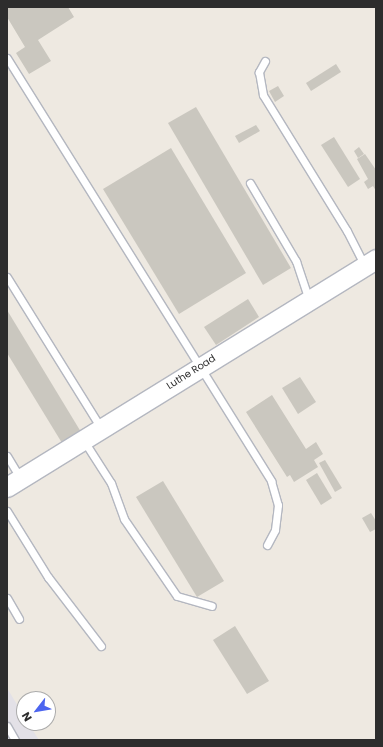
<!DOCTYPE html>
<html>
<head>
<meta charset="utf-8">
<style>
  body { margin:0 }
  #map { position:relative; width:383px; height:747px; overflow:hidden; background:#eee9e1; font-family:Poppins,sans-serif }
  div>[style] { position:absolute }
  .industrial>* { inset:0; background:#e3e1e7 }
  .building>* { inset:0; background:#cac7bf }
  .roads { filter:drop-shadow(1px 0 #b4b7c0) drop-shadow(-1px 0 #b4b7c0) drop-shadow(0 1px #b4b7c0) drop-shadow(0 -1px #b4b7c0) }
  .lane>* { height:7px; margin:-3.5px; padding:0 3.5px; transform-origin:3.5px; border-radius:3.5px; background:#fff }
  .secondary>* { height:19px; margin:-9.5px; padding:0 9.5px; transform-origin:9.5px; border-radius:9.5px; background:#fff }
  span { translate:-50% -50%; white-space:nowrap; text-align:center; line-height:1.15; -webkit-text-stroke:4px #fff; paint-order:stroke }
  .street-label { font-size:10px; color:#2d2d2d }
  .frame { position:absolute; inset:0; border:8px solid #2d2d2d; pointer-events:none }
  .north { position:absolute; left:16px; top:691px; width:40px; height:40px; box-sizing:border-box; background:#fff; border:1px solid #ababab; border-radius:50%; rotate:239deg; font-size:11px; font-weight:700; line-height:16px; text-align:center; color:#2d2d2d }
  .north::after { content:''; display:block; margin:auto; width:14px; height:18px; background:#4d65ef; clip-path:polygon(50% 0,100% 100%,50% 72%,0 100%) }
</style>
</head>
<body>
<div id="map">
  <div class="industrial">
    <div style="clip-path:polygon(7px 688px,24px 716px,24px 723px,28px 723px,39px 740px,7px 740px)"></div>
  </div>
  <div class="building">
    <div style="clip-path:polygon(7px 7px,68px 7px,74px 17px,38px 40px,51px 61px,29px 74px,16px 53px,25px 47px,7px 17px)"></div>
    <div style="clip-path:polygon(336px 64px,341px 72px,311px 91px,306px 83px)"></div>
    <div style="clip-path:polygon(278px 86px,284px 96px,275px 102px,269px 91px)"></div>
    <div style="clip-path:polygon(196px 107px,291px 268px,263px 285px,168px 123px)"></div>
    <div style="clip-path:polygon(256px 125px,260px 131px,239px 143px,235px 136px)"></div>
    <div style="clip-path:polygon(334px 137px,360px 179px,348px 187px,321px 145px)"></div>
    <div style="clip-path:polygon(359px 147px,364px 154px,358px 158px,354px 151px)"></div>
    <div style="clip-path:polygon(171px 148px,246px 273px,179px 314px,103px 189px)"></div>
    <div style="clip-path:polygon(365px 154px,376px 170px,376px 191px,373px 186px,368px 189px,364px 182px,368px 179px,357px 159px)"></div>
    <div style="clip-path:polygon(248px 299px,259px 317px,216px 345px,204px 327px)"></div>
    <div style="clip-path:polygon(7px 310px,81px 432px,62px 443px,7px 353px)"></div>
    <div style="clip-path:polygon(300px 377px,316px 402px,298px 414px,282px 388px)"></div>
    <div style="clip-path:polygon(272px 395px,306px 449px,316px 442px,323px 454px,314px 460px,318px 467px,294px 482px,290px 475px,287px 477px,246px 412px)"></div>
    <div style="clip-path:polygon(325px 460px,342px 488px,335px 492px,319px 463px)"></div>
    <div style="clip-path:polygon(317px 473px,332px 498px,321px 505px,306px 480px)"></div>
    <div style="clip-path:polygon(163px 481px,224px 581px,197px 597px,136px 497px)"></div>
    <div style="clip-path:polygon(371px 513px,376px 521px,376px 529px,370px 532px,362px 518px)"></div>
    <div style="clip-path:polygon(235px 626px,269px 681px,247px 694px,213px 640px)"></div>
  </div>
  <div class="roads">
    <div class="lane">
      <div style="left:7px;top:58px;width:499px;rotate:58deg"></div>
      <div style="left:271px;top:481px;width:25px;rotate:74deg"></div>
      <div style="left:278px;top:505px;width:25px;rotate:97deg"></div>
      <div style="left:275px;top:530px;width:17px;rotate:118deg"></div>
      <div style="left:265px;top:61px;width:13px;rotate:119deg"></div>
      <div style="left:259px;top:72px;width:23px;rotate:80deg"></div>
      <div style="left:263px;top:95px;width:160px;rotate:58.3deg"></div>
      <div style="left:347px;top:231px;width:39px;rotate:63deg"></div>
      <div style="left:250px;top:183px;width:91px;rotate:59.5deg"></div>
      <div style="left:296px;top:261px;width:41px;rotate:71.6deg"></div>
      <div style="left:7px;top:277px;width:178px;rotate:58.1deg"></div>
      <div style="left:84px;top:441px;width:50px;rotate:57.3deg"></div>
      <div style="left:111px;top:483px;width:38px;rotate:70deg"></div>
      <div style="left:124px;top:519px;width:93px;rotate:55.5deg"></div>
      <div style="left:177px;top:596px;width:36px;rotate:16deg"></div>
      <div style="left:7px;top:456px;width:26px;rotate:59deg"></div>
      <div style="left:7px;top:511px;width:78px;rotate:58.2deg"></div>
      <div style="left:48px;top:577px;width:87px;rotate:52.5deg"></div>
      <div style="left:7px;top:598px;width:24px;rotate:60deg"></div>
      <div style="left:7px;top:726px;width:16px;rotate:60deg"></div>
    </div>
    <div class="secondary">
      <div style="left:7px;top:487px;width:434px;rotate:-31.7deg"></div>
    </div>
  </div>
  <div class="street-label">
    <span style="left:191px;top:372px;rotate:-32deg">Luthe Road</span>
  </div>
  <div class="frame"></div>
  <div class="north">N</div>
</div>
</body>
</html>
